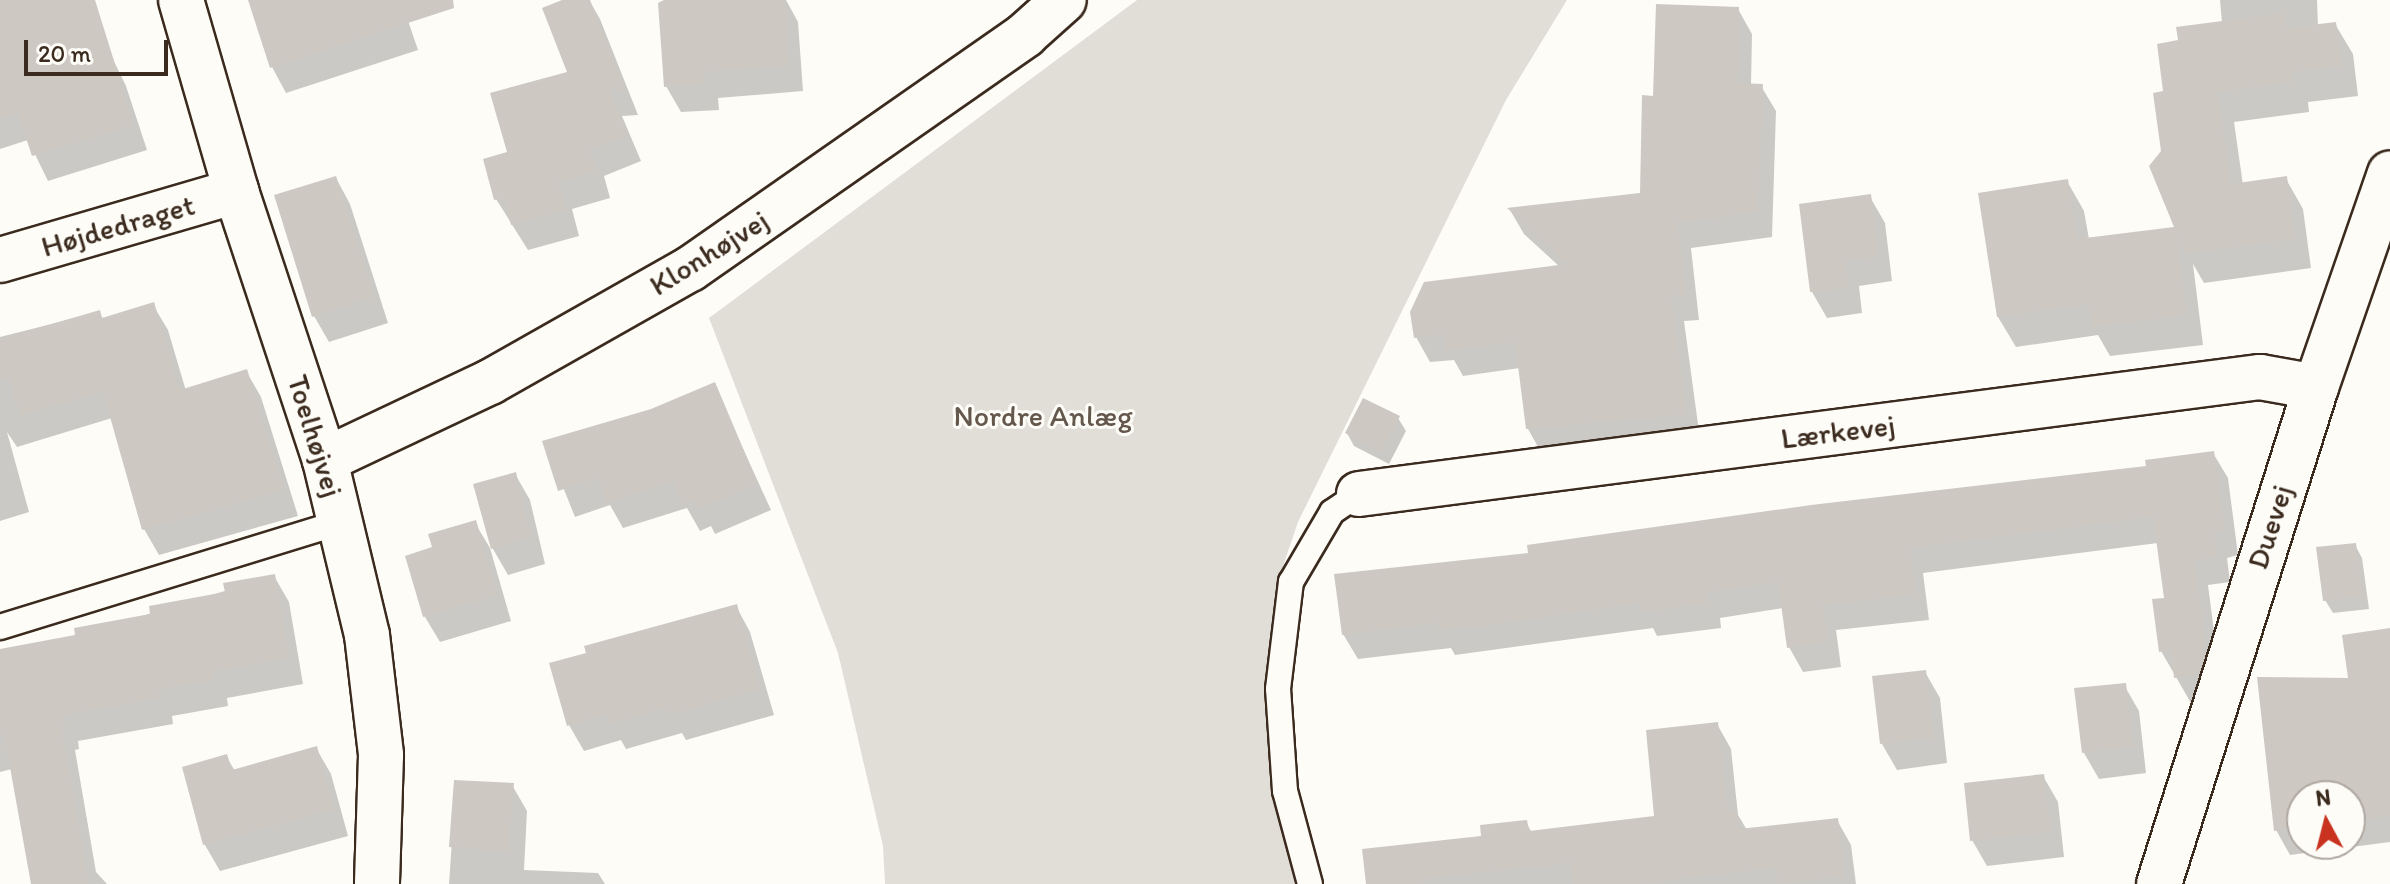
<!DOCTYPE html>
<html>
<head>
<meta charset="utf-8">
<style>
  body { margin:0 }
  #map { position:relative; width:2390px; height:884px; overflow:hidden; background:#fdfcf7; font-family:Itim,sans-serif }
  div>[style] { position:absolute }
  .green>* { inset:0; background:#e1ded7 }
  .shadow>* { inset:0; background:#0003 }
  .building>* { inset:0; background:#cdc8c2 }
  .roads { filter:drop-shadow(2px 0 #3b2a1e) drop-shadow(-2px 0 #3b2a1e) drop-shadow(0 2px #3b2a1e) drop-shadow(0 -2px #3b2a1e) }
  .lane>* { height:24px; margin:-12px; padding:0 12px; transform-origin:12px; border-radius:12px; background:#fdfcf7 }
  .street>* { height:44px; margin:-22px; padding:0 22px; transform-origin:22px; border-radius:22px; background:#fdfcf7 }
  span { translate:-50% -50%; white-space:nowrap; text-align:center; line-height:1.15; -webkit-text-stroke:6px #fdfcf7; paint-order:stroke }
  .street-label { font-size:30px; color:#3b2a1e }
  .park-label { font-size:30px; color:#64574c }
  .north { position:absolute; left:2286px; top:780px; width:80px; height:80px; box-sizing:border-box; background:#fdfcf7; border:2px solid #afa8a0; border-radius:50%; rotate:353deg; font-size:22px; font-weight:700; line-height:32px; text-align:center; color:#3b2a1e }
  .north::after { content:''; display:block; margin:auto; width:28px; height:36px; background:#c8321e; clip-path:polygon(50% 0,100% 100%,50% 72%,0 100%) }
  .scale { position:absolute; left:24px; top:40px; width:144px; height:36px; box-sizing:border-box; border:4px solid #3b2a1e; border-top:0; padding-left:10px; font-size:24px; line-height:28px; white-space:nowrap; color:#3b2a1e; -webkit-text-stroke:6px #fdfcf7; paint-order:stroke }
</style>
</head>
<body>
<div id="map">
  <div class="green">
    <div style="clip-path:polygon(1137px 0,1567px 0,1506px 100px,1298px 522px,1275px 590px,1270px 787px,1301px 884px,885px 884px,883px 846px,838px 653px,709px 318px)"></div>
  </div>
  <div class="shadow">
    <div style="clip-path:polygon(0 0,84px 0,126px 86px,147px 150px,48px 181px,28px 140px,0 149px)"></div>
    <div style="clip-path:polygon(269px 0,401px 0,418px 50px,286px 93px,272px 67px)"></div>
    <div style="clip-path:polygon(567px 0,589px 0,600px 19px,638px 115px,622px 116px,641px 161px,604px 176px,610px 198px,572px 209px,579px 236px,528px 250px,496px 199px,509px 154px,570px 73px)"></div>
    <div style="clip-path:polygon(666px 0,786px 0,798px 22px,803px 91px,718px 98px,719px 110px,681px 112px,666px 86px)"></div>
    <div style="clip-path:polygon(2220px 0,2317px 0,2318px 26px,2335px 24px,2353px 54px,2358px 96px,2308px 102px,2309px 112px,2234px 122px,2243px 185px,2286px 179px,2303px 209px,2311px 268px,2204px 283px,2193px 264px,2203px 345px,2110px 356px,2098px 335px,2016px 347px,1998px 317px,2067px 181px,2084px 211px,2089px 239px,2176px 228px,2163px 152px,2165px 93px,2180px 42px,2222px 23px)"></div>
    <div style="clip-path:polygon(1738px 9px,1752px 34px,1751px 86px,1761px 86px,1776px 111px,1772px 237px,1691px 248px,1699px 320px,1684px 321px,1700px 439px,1542px 454px,1528px 429px,1520px 368px,1463px 376px,1454px 360px,1430px 362px,1416px 337px,1560px 267px,1524px 234px,1510px 210px,1642px 195px,1655px 98px)"></div>
    <div style="clip-path:polygon(336px 178px,350px 204px,388px 323px,329px 342px,314px 316px)"></div>
    <div style="clip-path:polygon(1870px 197px,1885px 223px,1892px 281px,1859px 286px,1862px 313px,1827px 318px,1812px 292px,1801px 206px)"></div>
    <div style="clip-path:polygon(153px 305px,168px 330px,186px 391px,246px 371px,261px 397px,298px 516px,159px 555px,144px 529px,112px 418px,17px 447px,7px 432px,29px 512px,0 521px,0 337px,99px 312px,103px 319px)"></div>
    <div style="clip-path:polygon(714px 385px,771px 510px,715px 534px,711px 526px,700px 531px,687px 508px,623px 528px,610px 505px,575px 517px,545px 442px,652px 411px)"></div>
    <div style="clip-path:polygon(1398px 418px,1406px 431px,1389px 464px,1354px 446px,1347px 433px)"></div>
    <div style="clip-path:polygon(2213px 453px,2228px 478px,2238px 555px,2227px 558px,2230px 582px,2208px 585px,2220px 678px,2213px 700px,2191px 703px,2161px 651px,2166px 600px,2158px 543px,1923px 573px,1929px 620px,1836px 630px,1841px 667px,1803px 672px,1789px 647px,1783px 608px,1720px 618px,1721px 628px,1657px 636px,1653px 628px,1455px 655px,1451px 648px,1358px 659px,1343px 634px,1530px 555px,2148px 468px)"></div>
    <div style="clip-path:polygon(515px 474px,530px 500px,545px 564px,508px 575px,493px 549px,476px 485px)"></div>
    <div style="clip-path:polygon(475px 523px,490px 548px,511px 621px,440px 642px,425px 617px,407px 557px,434px 549px)"></div>
    <div style="clip-path:polygon(2355px 545px,2362px 558px,2369px 609px,2333px 613px,2325px 600px)"></div>
    <div style="clip-path:polygon(274px 576px,289px 602px,303px 684px,227px 698px,228px 706px,172px 716px,173px 724px,78px 741px,79px 749px,75px 750px,96px 872px,107px 884px,33px 884px,12px 769px,0 772px,0 659px)"></div>
    <div style="clip-path:polygon(736px 606px,750px 632px,774px 715px,686px 740px,682px 733px,626px 749px,621px 740px,584px 751px,569px 725px)"></div>
    <div style="clip-path:polygon(evenodd,2390px 630px,2390px 842px,2290px 855px,2276px 830px,2351px 680px,2390px 630px,2302px 796px,2350px 796px,2350px 844px,2302px 844px,2302px 796px)"></div>
    <div style="clip-path:polygon(1925px 672px,1940px 698px,1947px 763px,1897px 770px,1882px 744px)"></div>
    <div style="clip-path:polygon(2124px 685px,2139px 711px,2146px 773px,2099px 779px,2084px 753px,2077px 690px)"></div>
    <div style="clip-path:polygon(1717px 724px,1731px 749px,1738px 815px,1747px 830px,1837px 820px,1851px 845px,1856px 884px,1368px 884px,1526px 822px,1532px 833px,1656px 817px)"></div>
    <div style="clip-path:polygon(316px 748px,331px 774px,348px 836px,220px 871px,205px 845px,184px 768px,226px 756px,235px 771px)"></div>
    <div style="clip-path:polygon(2043px 776px,2058px 802px,2064px 857px,1987px 866px,1972px 840px)"></div>
    <div style="clip-path:polygon(456px 782px,512px 785px,527px 811px,524px 870px,598px 873px,605px 884px,449px 884px)"></div>
  </div>
  <div class="building">
    <div style="clip-path:polygon(0 0,95px 0,134px 125px,32px 156px,18px 114px,0 119px)"></div>
    <div style="clip-path:polygon(248px 0,453px 0,454px 8px,270px 68px)"></div>
    <div style="clip-path:polygon(562px 0,590px 0,625px 89px,610px 90px,628px 135px,590px 150px,596px 172px,558px 182px,566px 210px,511px 225px,504px 198px,494px 200px,483px 159px,507px 152px,490px 93px,567px 72px,542px 8px)"></div>
    <div style="clip-path:polygon(664px 0,785px 0,789px 66px,704px 72px,705px 84px,664px 87px,658px 3px)"></div>
    <div style="clip-path:polygon(1656px 4px,1739px 7px,1737px 83px,1763px 84px,1758px 212px,1678px 223px,1686px 295px,1671px 296px,1687px 414px,1526px 429px,1515px 342px,1446px 351px,1444px 334px,1414px 338px,1410px 312px,1424px 282px,1567px 264px,1507px 208px,1640px 193px,1642px 95px,1653px 96px)"></div>
    <div style="clip-path:polygon(2284px 13px,2286px 28px,2336px 22px,2342px 66px,2292px 72px,2293px 82px,2218px 92px,2231px 184px,2287px 176px,2295px 239px,2184px 254px,2177px 235px,2187px 315px,2091px 327px,2088px 304px,1997px 317px,1978px 193px,2068px 179px,2077px 239px,2174px 227px,2149px 166px,2161px 151px,2153px 93px,2163px 91px,2157px 44px,2178px 40px,2176px 27px)"></div>
    <div style="clip-path:polygon(336px 176px,374px 297px,312px 317px,274px 195px)"></div>
    <div style="clip-path:polygon(1871px 194px,1879px 256px,1845px 261px,1849px 288px,1810px 292px,1799px 204px)"></div>
    <div style="clip-path:polygon(154px 302px,180px 390px,247px 369px,284px 490px,142px 530px,103px 392px,20px 416px,9px 378px,0 381px,0 339px,100px 310px,102px 318px)"></div>
    <div style="clip-path:polygon(715px 382px,758px 484px,699px 509px,695px 501px,683px 506px,673px 482px,606px 503px,599px 478px,558px 491px,542px 441px,651px 409px)"></div>
    <div style="clip-path:polygon(1363px 398px,1400px 416px,1381px 452px,1345px 433px)"></div>
    <div style="clip-path:polygon(2214px 451px,2225px 530px,2214px 533px,2217px 557px,2195px 560px,2206px 651px,2199px 675px,2174px 678px,2171px 650px,2159px 652px,2152px 599px,2164px 598px,2153px 517px,1910px 548px,1916px 595px,1823px 605px,1828px 642px,1787px 648px,1778px 582px,1706px 593px,1708px 604px,1641px 612px,1640px 603px,1499px 624px,1439px 630px,1438px 623px,1342px 635px,1334px 574px,1528px 553px,1527px 545px,1811px 505px,2146px 466px,2145px 460px)"></div>
    <div style="clip-path:polygon(516px 472px,531px 538px,491px 549px,473px 484px)"></div>
    <div style="clip-path:polygon(476px 520px,498px 595px,423px 617px,405px 556px,432px 547px,428px 534px)"></div>
    <div style="clip-path:polygon(2356px 543px,2363px 596px,2323px 601px,2316px 547px)"></div>
    <div style="clip-path:polygon(275px 574px,290px 658px,213px 672px,215px 680px,158px 690px,160px 698px,64px 715px,66px 723px,61px 724px,89px 884px,31px 884px,4px 734px,0 735px,0 649px,75px 635px,74px 628px,150px 614px,149px 606px,225px 592px,223px 583px)"></div>
    <div style="clip-path:polygon(737px 604px,760px 689px,670px 715px,666px 708px,610px 724px,607px 714px,567px 726px,549px 663px,586px 653px,584px 646px)"></div>
    <div style="clip-path:polygon(2390px 628px,2390px 816px,2350px 821px,2350px 796px,2302px 796px,2302px 827px,2274px 831px,2257px 677px,2348px 678px,2342px 635px)"></div>
    <div style="clip-path:polygon(1926px 670px,1934px 738px,1880px 744px,1872px 676px)"></div>
    <div style="clip-path:polygon(2126px 683px,2133px 747px,2082px 753px,2074px 688px)"></div>
    <div style="clip-path:polygon(1718px 722px,1728px 810px,1737px 809px,1739px 829px,1838px 818px,1845px 877px,1778px 884px,1776px 868px,1640px 884px,1573px 884px,1570px 863px,1423px 879px,1424px 884px,1366px 884px,1362px 849px,1481px 836px,1480px 825px,1527px 820px,1529px 831px,1654px 816px,1646px 730px)"></div>
    <div style="clip-path:polygon(317px 746px,334px 810px,203px 845px,182px 767px,227px 754px,232px 770px)"></div>
    <div style="clip-path:polygon(2044px 774px,2051px 832px,1970px 841px,1964px 783px)"></div>
    <div style="clip-path:polygon(454px 780px,514px 783px,509px 851px,449px 847px)"></div>
  </div>
  <div class="roads">
    <div class="lane">
      <div style="left:0;top:627px;width:357px;rotate:-17.1deg"></div>
      <div style="left:1310px;top:884px;width:96px;rotate:-105deg"></div>
      <div style="left:1285px;top:791px;width:102px;rotate:-93.9deg"></div>
      <div style="left:1278px;top:689px;width:108px;rotate:-83.1deg"></div>
      <div style="left:1291px;top:582px;width:81px;rotate:-59.6deg"></div>
      <div style="left:1332px;top:512px;width:32px;rotate:-34deg"></div>
    </div>
    <div class="street">
      <div style="left:181px;top:0;width:199px;rotate:73.9deg"></div>
      <div style="left:236px;top:191px;width:283px;rotate:71.7deg"></div>
      <div style="left:325px;top:460px;width:180px;rotate:76.5deg"></div>
      <div style="left:367px;top:635px;width:121px;rotate:83.3deg"></div>
      <div style="left:381px;top:755px;width:129px;rotate:91.8deg"></div>
      <div style="left:0;top:260px;width:246px;rotate:-16.3deg"></div>
      <div style="left:325px;top:460px;width:183px;rotate:-25.3deg"></div>
      <div style="left:490px;top:382px;width:230px;rotate:-29.5deg"></div>
      <div style="left:690px;top:269px;width:409px;rotate:-34.9deg"></div>
      <div style="left:1025px;top:35px;width:52px;rotate:-41.9deg"></div>
      <div style="left:1359px;top:494px;width:909px;rotate:-7.4deg"></div>
      <div style="left:2260px;top:377px;width:57px;rotate:10.1deg"></div>
      <div style="left:2159px;top:884px;width:521px;rotate:-72.47deg"></div>
      <div style="left:2316px;top:387px;width:226px;rotate:-70.9deg"></div>
    </div>
  </div>
  <div class="street-label">
    <span style="left:118px;top:226px;rotate:-16deg">Højdedraget</span>
    <span style="left:709px;top:253px;rotate:-32deg">Klonhøjvej</span>
    <span style="left:1838px;top:432px;rotate:-7deg">Lærkevej</span>
    <span style="left:315px;top:436px;rotate:73deg">Toelhøjvej</span>
    <span style="left:2270px;top:527px;rotate:-72deg">Duevej</span>
  </div>
  <div class="park-label">
    <span style="left:1043px;top:416px">Nordre Anlæg</span>
  </div>
  <div class="north">N</div>
  <div class="scale">20 m</div>
</div>
</body>
</html>
